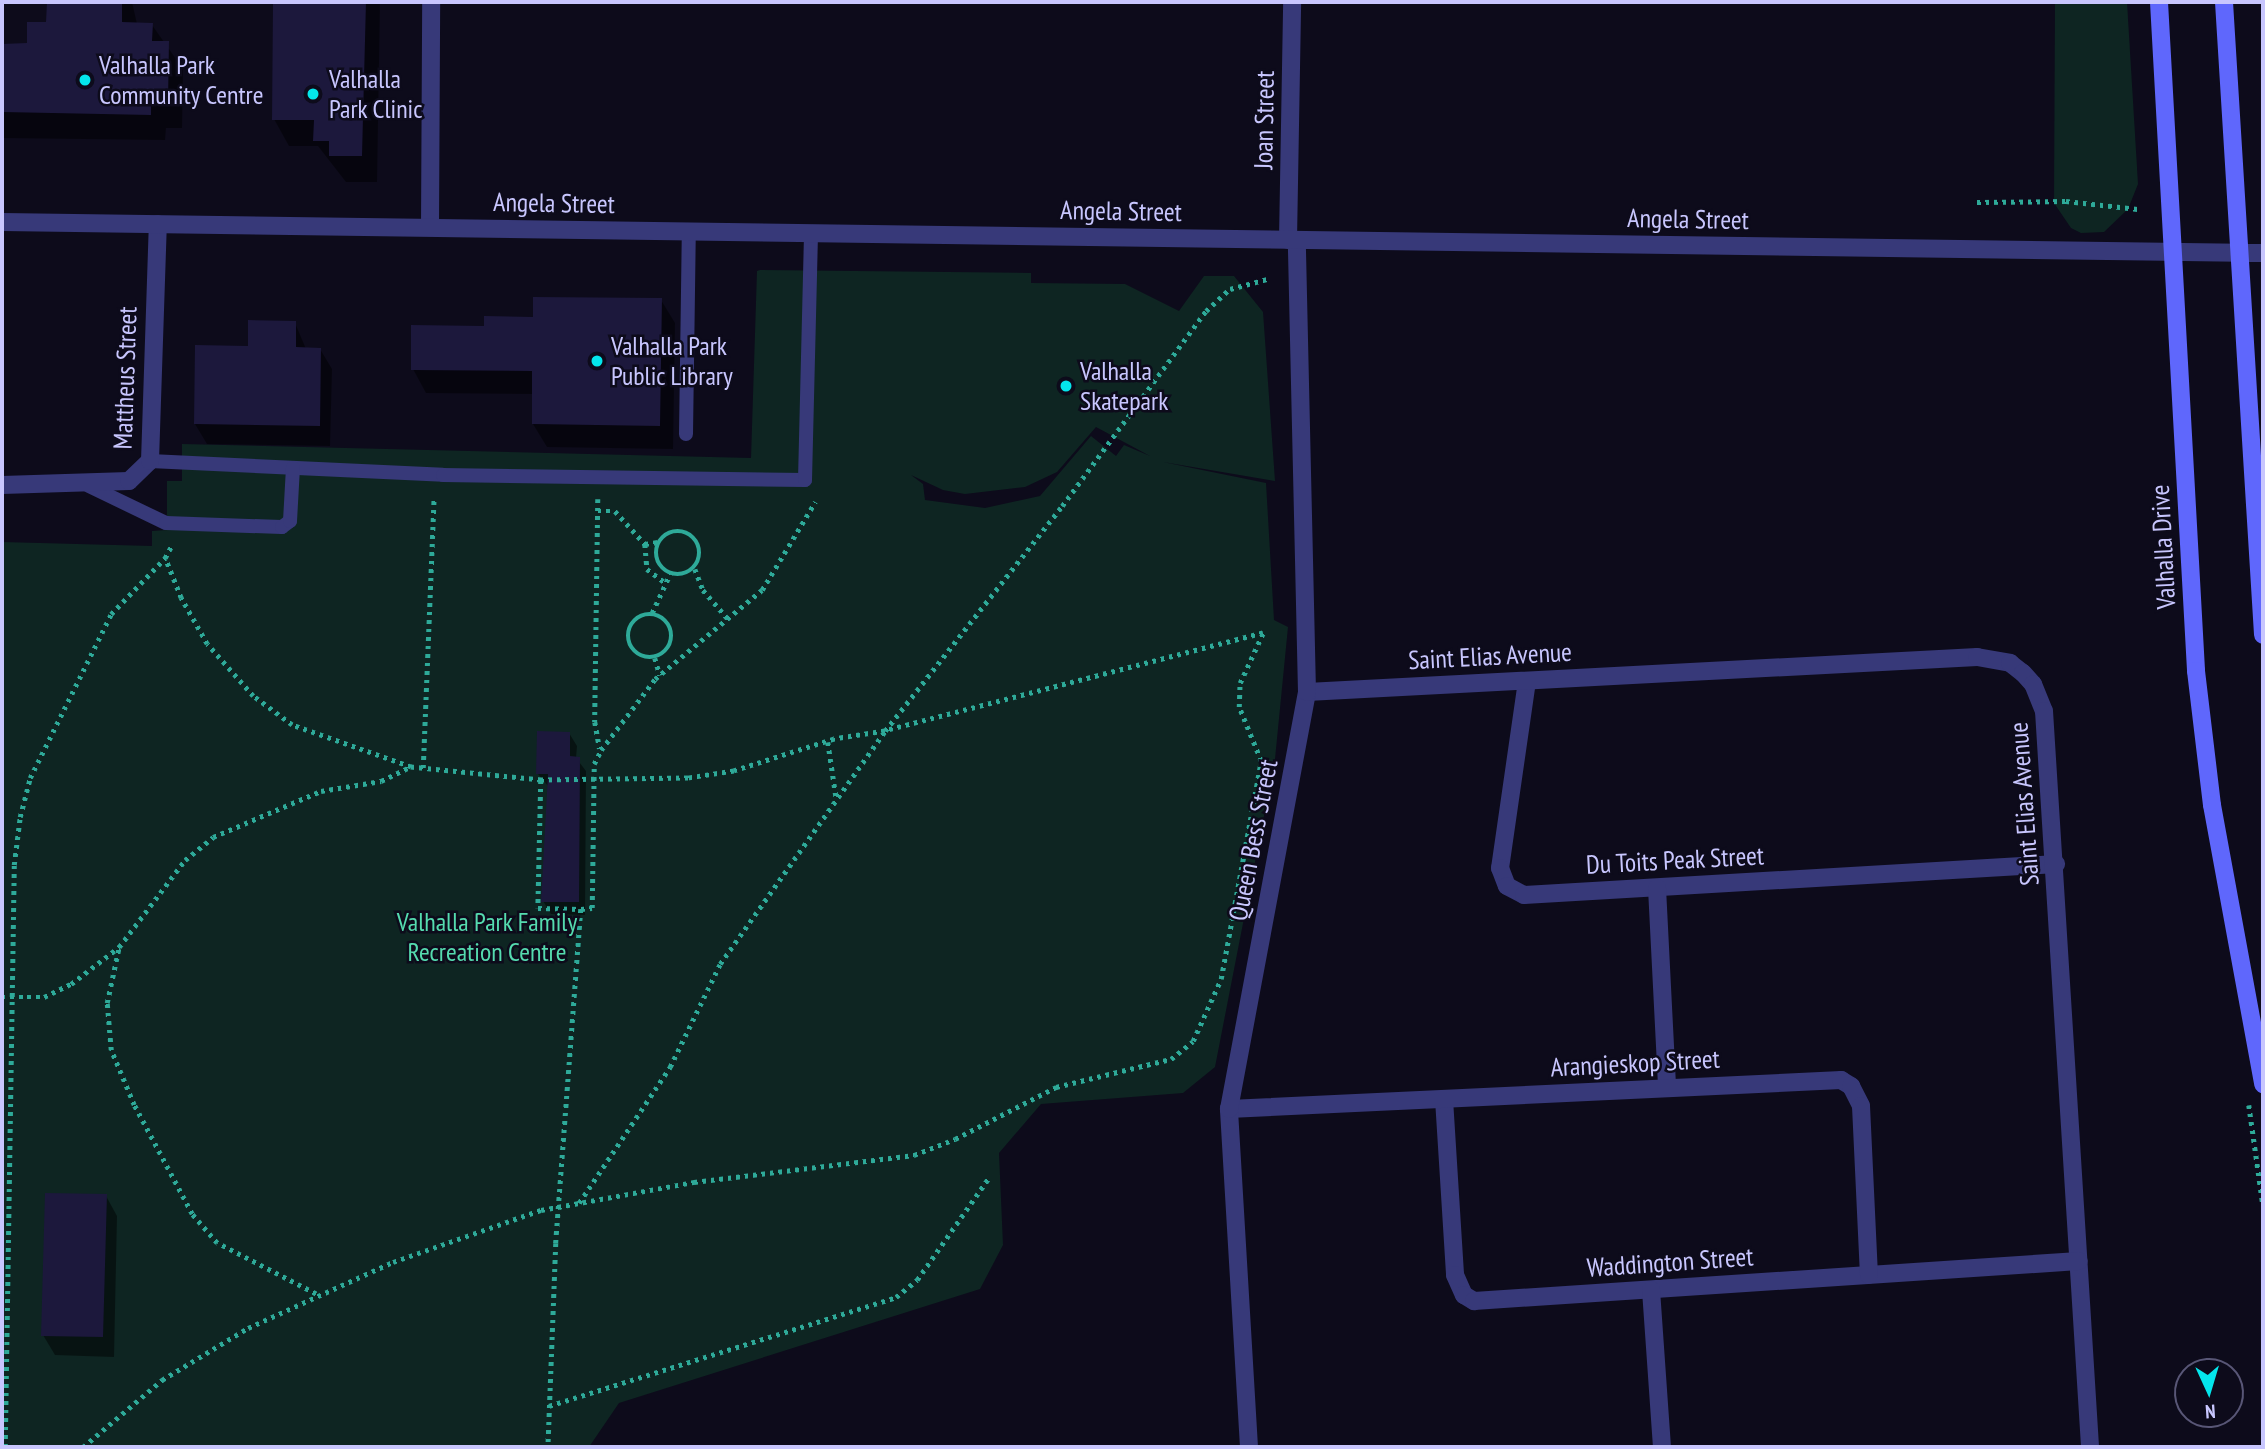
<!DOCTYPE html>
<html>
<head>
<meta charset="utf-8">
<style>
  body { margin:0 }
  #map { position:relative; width:2265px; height:1449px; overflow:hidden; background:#0d0b1b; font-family:"PT Sans Narrow",sans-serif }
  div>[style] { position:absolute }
  .green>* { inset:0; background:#0e2522 }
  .shadow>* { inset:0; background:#0007 }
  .building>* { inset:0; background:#1c183c }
  .path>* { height:4.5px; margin-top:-2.25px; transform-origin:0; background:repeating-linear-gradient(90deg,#2eaa99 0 3.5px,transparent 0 8.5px) }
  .path>.ring { margin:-2.25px; padding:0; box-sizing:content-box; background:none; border:4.5px solid #2eaa99; border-radius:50% }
  .service>* { height:14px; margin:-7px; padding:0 7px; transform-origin:7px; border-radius:7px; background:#373979 }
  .minor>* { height:18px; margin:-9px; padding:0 9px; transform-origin:9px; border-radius:9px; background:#373979 }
  .tertiary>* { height:18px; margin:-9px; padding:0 9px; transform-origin:9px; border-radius:9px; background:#373979 }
  .secondary>* { height:18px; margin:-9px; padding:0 9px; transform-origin:9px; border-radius:9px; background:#5f67fc }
  .dots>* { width:19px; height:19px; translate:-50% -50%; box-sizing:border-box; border:4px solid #0d0b1b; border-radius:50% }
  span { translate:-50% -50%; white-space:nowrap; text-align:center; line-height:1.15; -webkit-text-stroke:5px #0d0b1b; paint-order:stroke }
  .poi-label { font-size:26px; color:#c8c6fe }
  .left { translate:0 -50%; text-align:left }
  .street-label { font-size:26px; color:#c8c6fe }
  .park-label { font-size:26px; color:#55dbaf }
  .frame { position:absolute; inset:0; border:4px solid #c8c6fe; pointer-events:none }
  .north { position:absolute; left:2174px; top:1358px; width:70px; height:70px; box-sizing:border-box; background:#0d0b1b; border:2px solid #585676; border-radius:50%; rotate:176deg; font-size:19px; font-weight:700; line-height:28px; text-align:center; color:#c8c6fe }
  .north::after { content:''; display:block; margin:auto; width:24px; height:32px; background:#04e6ec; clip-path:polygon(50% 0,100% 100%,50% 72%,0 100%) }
</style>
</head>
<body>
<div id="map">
  <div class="green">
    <div style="clip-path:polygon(2055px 2px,2127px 2px,2138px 184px,2128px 209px,2104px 232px,2081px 233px,2071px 228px,2054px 203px)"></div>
    <div style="clip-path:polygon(evenodd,760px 270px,1031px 273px,1031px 283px,1125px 284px,1179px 311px,1204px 276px,1234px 276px,1263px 312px,1275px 481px,1163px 462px,1266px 483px,1274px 620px,1288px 627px,1275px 759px,1215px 1067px,1183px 1093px,1041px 1104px,999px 1153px,1003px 1245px,980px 1289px,619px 1403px,589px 1447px,2px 1447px,2px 542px,152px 546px,152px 531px,167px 530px,167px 481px,182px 481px,182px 444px,751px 458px,757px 271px,760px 270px,1096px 427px,1150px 456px,1124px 445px,1116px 456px,1091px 436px,1040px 496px,985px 508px,925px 500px,923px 484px,911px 475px,943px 490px,965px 494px,1025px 487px,1057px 472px,1096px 427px)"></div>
  </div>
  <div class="shadow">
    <div style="clip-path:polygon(48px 2px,132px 2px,137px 24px,152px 25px,183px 69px,182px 128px,166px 128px,165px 140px,2px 138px,2px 46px,28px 45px,48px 24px)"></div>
    <div style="clip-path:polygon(275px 2px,380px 2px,377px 182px,346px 182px,318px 146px,289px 146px,274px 119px)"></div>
    <div style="clip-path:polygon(661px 300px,675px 323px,673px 449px,547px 447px,533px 424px,534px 394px,426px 393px,413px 369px,486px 328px)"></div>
    <div style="clip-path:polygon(295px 323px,306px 349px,320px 349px,332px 369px,330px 446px,207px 444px,195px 424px,249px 347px)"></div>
    <div style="clip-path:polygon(569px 733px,577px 746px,576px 758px,586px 771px,585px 915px,551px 914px,543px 901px,549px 787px,538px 774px)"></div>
    <div style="clip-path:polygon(106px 1196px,117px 1216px,114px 1357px,55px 1355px,43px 1335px)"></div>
  </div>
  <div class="building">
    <div style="clip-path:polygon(47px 2px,122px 2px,122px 22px,153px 23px,152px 41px,169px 41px,168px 103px,151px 102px,151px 115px,2px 112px,2px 44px,27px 43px,27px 22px,46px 22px)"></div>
    <div style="clip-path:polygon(273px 2px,366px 2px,362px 156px,329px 156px,329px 141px,313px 141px,314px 120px,272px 120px)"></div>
    <div style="clip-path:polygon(533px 297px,662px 298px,660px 426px,532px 424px,532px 371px,411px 370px,411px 325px,484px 326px,484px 316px,533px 317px)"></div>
    <div style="clip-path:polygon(248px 320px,296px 321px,296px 347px,321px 348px,320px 426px,194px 424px,195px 345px,248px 346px)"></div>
    <div style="clip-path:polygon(537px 731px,570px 732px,570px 756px,580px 757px,579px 902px,541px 902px,548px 774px,536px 774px)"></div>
    <div style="clip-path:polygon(45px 1193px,107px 1194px,103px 1337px,41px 1336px)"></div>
  </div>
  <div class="path">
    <div style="left:1977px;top:202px;width:89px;rotate:-0.6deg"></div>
    <div style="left:2066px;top:201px;width:72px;rotate:6.3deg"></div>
    <div style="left:598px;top:499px;width:223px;rotate:90.8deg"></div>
    <div style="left:595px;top:722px;width:27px;rotate:80deg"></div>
    <div style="left:598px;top:511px;width:17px"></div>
    <div style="left:615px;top:511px;width:45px;rotate:47.7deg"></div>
    <div style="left:645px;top:544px;width:13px;rotate:-9deg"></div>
    <div class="ring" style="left:656px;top:531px;width:39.5px;height:39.5px"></div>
    <div style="left:645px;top:544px;width:25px;rotate:85deg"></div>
    <div style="left:647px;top:569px;width:21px;rotate:37deg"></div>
    <div style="left:695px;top:569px;width:22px;rotate:69deg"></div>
    <div style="left:703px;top:590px;width:38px;rotate:49deg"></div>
    <div style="left:652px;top:613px;width:43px;rotate:-65.2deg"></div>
    <div class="ring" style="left:628px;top:614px;width:39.5px;height:39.5px"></div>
    <div style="left:655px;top:658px;width:18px;rotate:74deg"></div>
    <div style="left:828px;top:742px;width:55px;rotate:81.6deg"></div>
    <div style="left:423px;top:768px;width:270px;rotate:-87.7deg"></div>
    <div style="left:541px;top:780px;width:128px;rotate:91.3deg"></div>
    <div style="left:538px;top:908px;width:43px;rotate:1.3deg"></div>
    <div style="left:581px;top:909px;width:335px;rotate:94.3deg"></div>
    <div style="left:556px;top:1243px;width:204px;rotate:92.2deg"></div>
    <div style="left:581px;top:909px;width:11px;rotate:-5deg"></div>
    <div style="left:592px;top:908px;width:144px;rotate:-89.2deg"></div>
    <div style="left:594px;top:764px;width:16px;rotate:-63deg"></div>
    <div style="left:601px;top:750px;width:89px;rotate:-52.7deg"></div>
    <div style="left:655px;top:679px;width:139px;rotate:-39.8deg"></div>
    <div style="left:762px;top:590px;width:103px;rotate:-58.9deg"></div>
    <div style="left:2px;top:997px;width:42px"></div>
    <div style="left:44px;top:997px;width:30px;rotate:-26deg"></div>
    <div style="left:71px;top:984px;width:61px;rotate:-37.6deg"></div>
    <div style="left:2249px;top:1105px;width:101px;rotate:82deg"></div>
    <div style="left:579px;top:1203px;width:164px;rotate:-56.2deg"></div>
    <div style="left:670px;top:1067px;width:114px;rotate:-64.1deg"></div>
    <div style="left:720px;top:964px;width:286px;rotate:-54.7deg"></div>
    <div style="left:885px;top:731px;width:286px;rotate:-51.8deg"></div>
    <div style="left:1062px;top:506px;width:242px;rotate:-53.6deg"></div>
    <div style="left:1206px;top:311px;width:33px;rotate:-43deg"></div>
    <div style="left:1230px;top:289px;width:38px;rotate:-15deg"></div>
    <div style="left:316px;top:1294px;width:111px;rotate:-152.7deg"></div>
    <div style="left:217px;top:1243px;width:38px;rotate:-131deg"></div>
    <div style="left:192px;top:1214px;width:123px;rotate:-118deg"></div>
    <div style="left:134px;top:1105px;width:60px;rotate:-112.7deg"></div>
    <div style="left:111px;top:1050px;width:47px;rotate:-94.9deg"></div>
    <div style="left:107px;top:1003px;width:57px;rotate:-77.9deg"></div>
    <div style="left:119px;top:947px;width:109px;rotate:-52.8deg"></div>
    <div style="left:185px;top:860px;width:36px;rotate:-39deg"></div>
    <div style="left:213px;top:837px;width:117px;rotate:-23.1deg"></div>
    <div style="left:321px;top:791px;width:61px;rotate:-9.5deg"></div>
    <div style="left:381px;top:781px;width:32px;rotate:-26deg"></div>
    <div style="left:549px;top:1406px;width:364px;rotate:-17.4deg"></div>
    <div style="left:896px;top:1297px;width:27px;rotate:-39deg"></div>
    <div style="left:917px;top:1280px;width:123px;rotate:-54.9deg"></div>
    <div style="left:5px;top:1447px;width:582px;rotate:-89.11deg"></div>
    <div style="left:14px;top:865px;width:48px;rotate:-82.9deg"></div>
    <div style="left:20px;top:817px;width:40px;rotate:-75.6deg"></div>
    <div style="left:30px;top:778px;width:183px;rotate:-63.7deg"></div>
    <div style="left:111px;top:614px;width:78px;rotate:-46deg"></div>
    <div style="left:165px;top:558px;width:15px;rotate:-62deg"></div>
    <div style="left:83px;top:1447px;width:104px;rotate:-40.3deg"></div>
    <div style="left:162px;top:1380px;width:100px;rotate:-31.2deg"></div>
    <div style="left:248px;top:1328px;width:159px;rotate:-24.5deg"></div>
    <div style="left:393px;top:1262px;width:157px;rotate:-19.4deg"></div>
    <div style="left:541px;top:1210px;width:156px;rotate:-10.4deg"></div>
    <div style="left:694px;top:1182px;width:222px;rotate:-7deg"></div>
    <div style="left:914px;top:1155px;width:44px;rotate:-21.3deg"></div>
    <div style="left:955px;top:1139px;width:114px;rotate:-27.2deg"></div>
    <div style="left:1056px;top:1087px;width:118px;rotate:-13.7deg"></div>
    <div style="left:1171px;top:1059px;width:28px;rotate:-39deg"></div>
    <div style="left:1193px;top:1041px;width:68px;rotate:-65.7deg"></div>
    <div style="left:1221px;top:979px;width:222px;rotate:-79.6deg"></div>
    <div style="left:1261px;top:761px;width:58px;rotate:-112.2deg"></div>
    <div style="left:1239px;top:707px;width:24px;rotate:-88deg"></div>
    <div style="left:1240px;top:683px;width:55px;rotate:-65.3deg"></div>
    <div style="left:1263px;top:633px;width:390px;rotate:165.5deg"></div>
    <div style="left:885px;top:731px;width:52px;rotate:171.1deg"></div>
    <div style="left:834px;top:739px;width:105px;rotate:162.3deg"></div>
    <div style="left:734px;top:771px;width:47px;rotate:171.3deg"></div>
    <div style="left:688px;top:778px;width:147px;rotate:179.2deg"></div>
    <div style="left:541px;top:780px;width:131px;rotate:-174.3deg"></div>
    <div style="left:411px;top:767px;width:126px;rotate:-160.6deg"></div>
    <div style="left:292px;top:725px;width:49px;rotate:-143.4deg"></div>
    <div style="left:253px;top:696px;width:69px;rotate:-131.5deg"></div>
    <div style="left:207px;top:644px;width:53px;rotate:-119.5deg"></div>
    <div style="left:181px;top:598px;width:43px;rotate:-111.8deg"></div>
  </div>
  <div class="service">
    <div style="left:686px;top:434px;width:203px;rotate:-89.2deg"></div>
    <div style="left:150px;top:461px;width:293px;rotate:2.7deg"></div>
    <div style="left:443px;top:475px;width:362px;rotate:0.8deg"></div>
    <div style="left:805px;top:480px;width:247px;rotate:-88.6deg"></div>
    <div style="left:89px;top:486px;width:85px;rotate:25.7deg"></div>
    <div style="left:166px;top:523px;width:116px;rotate:2deg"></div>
    <div style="left:282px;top:527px;width:10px;rotate:-37deg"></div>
    <div style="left:290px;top:521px;width:53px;rotate:-86.8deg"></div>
  </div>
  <div class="minor">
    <div style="left:430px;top:227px;width:225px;rotate:-89.7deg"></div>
    <div style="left:1288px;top:240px;width:238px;rotate:-89deg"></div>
    <div style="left:2239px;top:253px;width:24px"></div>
    <div style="left:2px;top:485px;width:127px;rotate:-1.8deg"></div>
    <div style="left:129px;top:481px;width:29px;rotate:-44deg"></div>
    <div style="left:150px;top:461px;width:237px;rotate:-88.1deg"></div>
    <div style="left:1527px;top:681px;width:189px;rotate:98.2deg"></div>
    <div style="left:1500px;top:868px;width:19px;rotate:69deg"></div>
    <div style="left:1507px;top:886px;width:19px;rotate:28deg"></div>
    <div style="left:1524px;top:895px;width:533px;rotate:-3.33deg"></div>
    <div style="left:1307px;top:692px;width:671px;rotate:-2.99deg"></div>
    <div style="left:1977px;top:657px;width:34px;rotate:10deg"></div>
    <div style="left:2010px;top:663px;width:16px;rotate:38deg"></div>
    <div style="left:2023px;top:673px;width:15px;rotate:48deg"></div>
    <div style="left:2033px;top:684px;width:29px;rotate:68deg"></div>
    <div style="left:2044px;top:711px;width:737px;rotate:86.42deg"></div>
    <div style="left:1657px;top:888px;width:199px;rotate:87.1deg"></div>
    <div style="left:1444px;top:1099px;width:176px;rotate:86.4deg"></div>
    <div style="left:1455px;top:1275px;width:22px;rotate:66deg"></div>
    <div style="left:1464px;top:1295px;width:12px;rotate:31deg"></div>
    <div style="left:1474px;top:1301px;width:606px;rotate:-3.78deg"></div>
    <div style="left:1229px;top:1109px;width:613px;rotate:-2.71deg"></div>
    <div style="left:1841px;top:1080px;width:12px;rotate:31deg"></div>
    <div style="left:1851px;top:1086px;width:22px;rotate:63deg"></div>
    <div style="left:1861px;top:1106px;width:169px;rotate:87.3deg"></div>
    <div style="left:1651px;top:1290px;width:157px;rotate:86deg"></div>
    <div style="left:1249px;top:1447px;width:339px;rotate:-93.4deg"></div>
    <div style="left:1229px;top:1109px;width:424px;rotate:-79.4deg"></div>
    <div style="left:1307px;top:692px;width:452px;rotate:-91.3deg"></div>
  </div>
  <div class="tertiary">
    <div style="left:2px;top:222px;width:2237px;rotate:0.79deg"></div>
  </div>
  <div class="secondary">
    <div style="left:2159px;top:2px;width:670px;rotate:86.83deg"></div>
    <div style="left:2196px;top:671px;width:135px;rotate:83.2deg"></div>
    <div style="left:2212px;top:805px;width:284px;rotate:79.6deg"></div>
    <div style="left:2224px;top:2px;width:634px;rotate:86.47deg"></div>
  </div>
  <div class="dots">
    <div style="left:85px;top:80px;background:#04e6ec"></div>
    <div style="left:313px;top:94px;background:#04e6ec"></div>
    <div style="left:597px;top:361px;background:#04e6ec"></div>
    <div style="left:1066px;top:386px;background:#04e6ec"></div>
  </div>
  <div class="poi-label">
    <span class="left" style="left:99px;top:80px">Valhalla Park<br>Community Centre</span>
    <span class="left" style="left:329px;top:94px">Valhalla<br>Park Clinic</span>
    <span class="left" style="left:611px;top:361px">Valhalla Park<br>Public Library</span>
    <span class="left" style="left:1080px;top:386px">Valhalla<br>Skatepark</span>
  </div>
  <div class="street-label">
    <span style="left:1264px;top:120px;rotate:-89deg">Joan Street</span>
    <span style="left:554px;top:203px;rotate:1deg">Angela Street</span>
    <span style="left:1121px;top:211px;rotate:1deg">Angela Street</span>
    <span style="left:1688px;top:219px;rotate:1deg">Angela Street</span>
    <span style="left:125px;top:378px;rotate:-88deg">Mattheus Street</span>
    <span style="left:2163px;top:547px;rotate:-93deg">Valhalla Drive</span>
    <span style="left:1490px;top:656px;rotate:-3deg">Saint Elias Avenue</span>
    <span style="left:2024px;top:804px;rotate:-94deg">Saint Elias Avenue</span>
    <span style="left:1253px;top:840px;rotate:-79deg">Queen Bess Street</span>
    <span style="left:1675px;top:860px;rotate:-3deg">Du Toits Peak Street</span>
    <span style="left:1635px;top:1063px;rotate:-3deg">Arangieskop Street</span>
    <span style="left:1670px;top:1262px;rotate:-4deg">Waddington Street</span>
  </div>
  <div class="park-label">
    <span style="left:487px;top:937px">Valhalla Park Family<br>Recreation Centre</span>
  </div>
  <div class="frame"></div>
  <div class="north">N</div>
</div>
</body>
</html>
